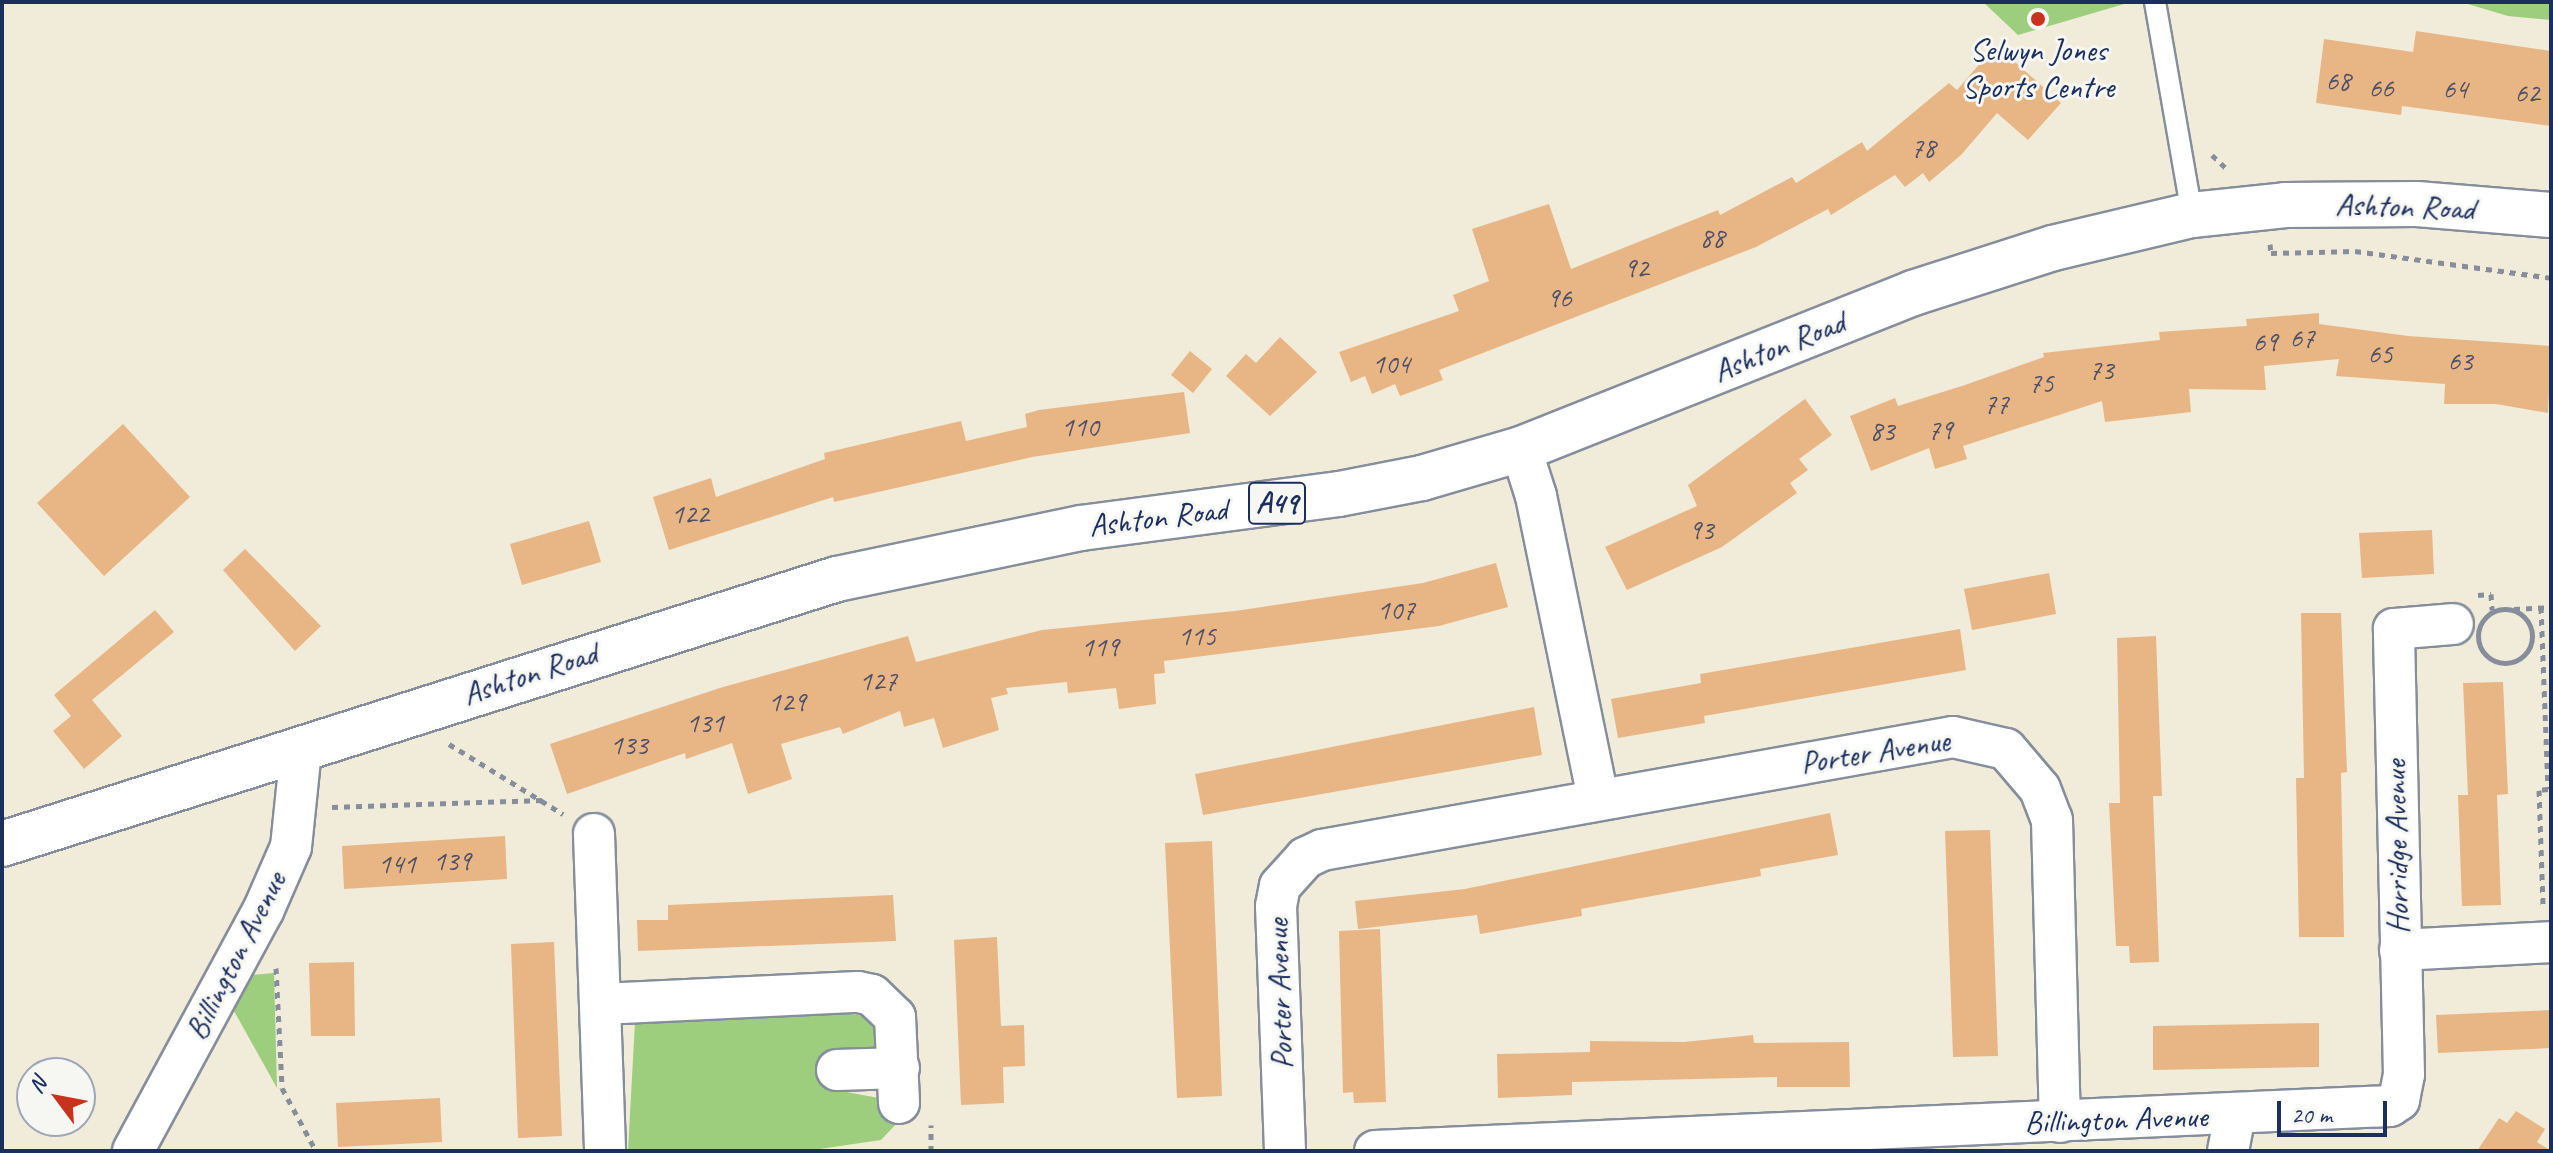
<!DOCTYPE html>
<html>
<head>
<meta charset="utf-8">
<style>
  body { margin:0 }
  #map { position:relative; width:2553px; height:1153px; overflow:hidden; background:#f0ecd9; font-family:Caveat,sans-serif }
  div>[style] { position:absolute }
  .green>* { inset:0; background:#9dce7d }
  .building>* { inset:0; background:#e8b584 }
  .path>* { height:5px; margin-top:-2.5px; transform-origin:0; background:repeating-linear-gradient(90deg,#868e9c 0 6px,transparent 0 12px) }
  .path>.ring { margin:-2.5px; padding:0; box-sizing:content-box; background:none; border:5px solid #868e9c; border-radius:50% }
  .roads { filter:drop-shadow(2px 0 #868e9c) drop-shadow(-2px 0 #868e9c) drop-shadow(0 2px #868e9c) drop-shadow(0 -2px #868e9c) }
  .lane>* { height:20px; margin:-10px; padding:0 10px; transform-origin:10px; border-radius:10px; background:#fff }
  .street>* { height:40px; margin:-20px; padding:0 20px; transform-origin:20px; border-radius:20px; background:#fff }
  .primary>* { height:44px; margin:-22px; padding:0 22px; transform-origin:22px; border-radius:22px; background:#fff }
  .dots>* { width:22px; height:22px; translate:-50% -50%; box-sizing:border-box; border:4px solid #f6f6f2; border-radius:50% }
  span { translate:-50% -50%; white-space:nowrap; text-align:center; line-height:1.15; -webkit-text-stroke:6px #f6f6f2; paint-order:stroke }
  .number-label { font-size:28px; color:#4e5068 }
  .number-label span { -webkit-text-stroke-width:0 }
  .shield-label span { padding:2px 6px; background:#f6f6f2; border:2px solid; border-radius:6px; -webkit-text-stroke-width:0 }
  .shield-label { font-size:30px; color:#1b2f5e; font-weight:700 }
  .poi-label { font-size:32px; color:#1b2f5e }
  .street-label { font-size:32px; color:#1b2f5e }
  .frame { position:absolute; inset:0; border:4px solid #1b2f5e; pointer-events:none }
  .north { position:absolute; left:16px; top:1057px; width:80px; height:80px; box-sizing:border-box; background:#f6f6f2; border:2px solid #9ea6b7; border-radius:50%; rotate:302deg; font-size:22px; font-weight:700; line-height:32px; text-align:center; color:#1b2f5e }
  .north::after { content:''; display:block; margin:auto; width:28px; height:36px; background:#c8321e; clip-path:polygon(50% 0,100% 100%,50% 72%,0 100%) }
  .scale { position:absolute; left:2277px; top:1101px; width:110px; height:36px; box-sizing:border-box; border:4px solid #1b2f5e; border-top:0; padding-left:10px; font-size:24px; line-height:28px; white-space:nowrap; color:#1b2f5e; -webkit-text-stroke:6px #f6f6f2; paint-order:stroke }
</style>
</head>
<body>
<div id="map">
  <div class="green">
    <div style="clip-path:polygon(1983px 2px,2131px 2px,2018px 35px)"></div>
    <div style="clip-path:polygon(2461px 2px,2551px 2px,2551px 20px,2508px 16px)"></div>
    <div style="clip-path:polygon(274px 973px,277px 1088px,229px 1002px,250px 975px)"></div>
    <div style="clip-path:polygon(846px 1013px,875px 1018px,883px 1051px,835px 1062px,836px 1090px,884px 1099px,897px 1123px,881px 1140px,806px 1151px,628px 1151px,635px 1022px)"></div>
  </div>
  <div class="building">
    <div style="clip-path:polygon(2416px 31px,2551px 51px,2551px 126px,2402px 106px,2401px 115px,2316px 103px,2324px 39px,2413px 52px)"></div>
    <div style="clip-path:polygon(1996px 45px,2061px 103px,2028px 140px,1997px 113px,1961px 155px,1929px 182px,1923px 173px,1905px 187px,1895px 175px,1831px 215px,1828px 209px,1756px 247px,1439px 370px,1443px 380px,1400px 396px,1395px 384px,1372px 394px,1365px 376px,1351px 382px,1339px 352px,1459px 311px,1453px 295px,1489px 281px,1472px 229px,1549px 204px,1571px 269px,1718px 210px,1720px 215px,1792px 177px,1796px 183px,1862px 142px,1867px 151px,1949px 83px,1957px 90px)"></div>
    <div style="clip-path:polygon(2319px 313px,2319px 324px,2408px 336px,2551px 346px,2548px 413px,2496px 404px,2444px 404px,2445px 384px,2336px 376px,2339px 359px,2264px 366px,2266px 390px,2189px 389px,2191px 412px,2105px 422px,2102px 401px,1963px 446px,1967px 459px,1935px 469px,1929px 448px,1871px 471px,1850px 416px,1895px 398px,1898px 406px,1965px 385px,2044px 357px,2043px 353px,2160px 340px,2159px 332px,2247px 326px,2246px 319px)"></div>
    <div style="clip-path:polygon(1280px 337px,1317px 372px,1270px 416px,1226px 376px,1246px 354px,1256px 363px)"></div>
    <div style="clip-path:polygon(1190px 351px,1212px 369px,1193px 393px,1171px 375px)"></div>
    <div style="clip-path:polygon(1184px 392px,1190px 433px,1032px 457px,834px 502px,833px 497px,669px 550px,653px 497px,711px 478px,716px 497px,825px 459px,824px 453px,961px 421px,966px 441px,1027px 427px,1025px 414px,1039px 410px)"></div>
    <div style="clip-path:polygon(1805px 399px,1832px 435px,1799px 459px,1808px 470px,1790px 483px,1797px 493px,1722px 547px,1627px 590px,1605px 547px,1697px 506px,1688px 485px)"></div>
    <div style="clip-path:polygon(123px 424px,190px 497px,104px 576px,37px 503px)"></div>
    <div style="clip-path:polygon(589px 521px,601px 562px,522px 585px,510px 544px)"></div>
    <div style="clip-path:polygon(2432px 530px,2434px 574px,2362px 578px,2359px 533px)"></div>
    <div style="clip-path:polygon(245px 549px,321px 626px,295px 651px,223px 570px)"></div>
    <div style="clip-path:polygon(1496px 563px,1508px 607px,1439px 626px,1164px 661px,1165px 673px,1154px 674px,1156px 704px,1119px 709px,1116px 688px,1068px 693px,1067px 682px,1006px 688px,1008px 694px,991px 698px,999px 730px,943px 748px,934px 718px,904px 727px,900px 711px,843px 734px,840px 727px,781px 744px,792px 779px,748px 794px,732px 743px,686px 759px,685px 753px,567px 794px,550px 744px,723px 687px,908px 636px,916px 662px,1042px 630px,1235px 611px,1423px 583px)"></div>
    <div style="clip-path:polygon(2049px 573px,2056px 614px,1972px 630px,1964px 589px)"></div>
    <div style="clip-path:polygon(155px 610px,174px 632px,92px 700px,122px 736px,84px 769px,53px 731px,71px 716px,54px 695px)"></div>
    <div style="clip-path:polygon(2301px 613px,2341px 613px,2347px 772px,2341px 773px,2344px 937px,2299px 937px,2296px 778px,2304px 778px)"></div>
    <div style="clip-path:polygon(1960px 629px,1966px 670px,1704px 716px,1705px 723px,1618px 738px,1611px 699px,1701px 683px,1700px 674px)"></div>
    <div style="clip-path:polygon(2156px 636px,2162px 796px,2153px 796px,2159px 962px,2130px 963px,2129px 946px,2116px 946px,2109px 803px,2120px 803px,2117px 638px)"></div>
    <div style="clip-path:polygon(2503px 682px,2508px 794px,2497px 795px,2501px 905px,2462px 906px,2458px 795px,2468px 795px,2463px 683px)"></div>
    <div style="clip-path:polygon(1534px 707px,1542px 755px,1203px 815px,1195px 774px)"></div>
    <div style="clip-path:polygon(1830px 813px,1838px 855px,1760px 869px,1761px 876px,1581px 909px,1582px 916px,1480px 934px,1477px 915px,1358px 929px,1355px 901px,1465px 889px)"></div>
    <div style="clip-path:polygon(1990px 830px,1998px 1056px,1953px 1057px,1945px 831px)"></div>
    <div style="clip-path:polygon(505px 836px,507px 879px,344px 889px,342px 846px)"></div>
    <div style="clip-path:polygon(1212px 841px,1222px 1096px,1177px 1098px,1165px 843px)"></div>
    <div style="clip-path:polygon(893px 895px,896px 941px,638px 951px,637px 920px,668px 920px,668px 905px)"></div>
    <div style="clip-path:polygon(1380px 929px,1386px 1102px,1354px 1103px,1353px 1092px,1343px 1093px,1339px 931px)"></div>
    <div style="clip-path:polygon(997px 937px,1001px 1026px,1024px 1025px,1025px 1066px,1003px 1067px,1004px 1103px,961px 1105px,954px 940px)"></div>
    <div style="clip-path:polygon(554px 942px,562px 1136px,518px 1138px,511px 944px)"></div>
    <div style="clip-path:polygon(354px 962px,355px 1036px,311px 1036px,309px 963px)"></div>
    <div style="clip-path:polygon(2551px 1010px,2551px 1048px,2438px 1053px,2436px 1015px)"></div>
    <div style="clip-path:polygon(2319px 1023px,2319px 1067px,2153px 1070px,2153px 1026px)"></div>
    <div style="clip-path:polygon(1753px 1035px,1754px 1043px,1849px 1042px,1850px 1087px,1777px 1087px,1777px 1077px,1572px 1082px,1572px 1095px,1498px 1098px,1497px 1054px,1590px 1052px,1590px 1041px,1684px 1042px)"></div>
    <div style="clip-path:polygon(440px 1098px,442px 1142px,338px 1147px,336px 1103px)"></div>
    <div style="clip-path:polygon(2516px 1111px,2545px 1129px,2537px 1142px,2551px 1151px,2477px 1151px,2499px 1118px,2507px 1123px)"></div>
  </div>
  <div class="path">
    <div style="left:2212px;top:155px;width:22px;rotate:43deg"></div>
    <div style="left:2270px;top:244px;width:9px;rotate:84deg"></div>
    <div style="left:2271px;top:253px;width:84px;rotate:-1.4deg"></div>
    <div style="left:2355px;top:251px;width:198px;rotate:7.8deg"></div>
    <div style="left:2478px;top:595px;width:13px;rotate:-4deg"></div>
    <div style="left:2491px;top:594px;width:16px;rotate:86deg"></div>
    <div style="left:2541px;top:607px;width:182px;rotate:87.8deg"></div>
    <div style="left:2548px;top:789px;width:9px;rotate:174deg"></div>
    <div style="left:2539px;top:790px;width:115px;rotate:88deg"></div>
    <div style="left:2514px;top:609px;width:37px;rotate:-3deg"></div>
    <div class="ring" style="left:2478px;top:609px;width:49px;height:49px"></div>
    <div style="left:449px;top:744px;width:134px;rotate:31.6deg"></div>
    <div style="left:332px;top:807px;width:211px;rotate:-1.9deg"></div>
    <div style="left:276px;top:968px;width:120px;rotate:87.1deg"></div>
    <div style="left:282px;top:1088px;width:72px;rotate:61.6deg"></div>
    <div style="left:931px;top:1151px;width:26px;rotate:-90deg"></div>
  </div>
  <div class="roads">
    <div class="lane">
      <div style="left:2155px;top:2px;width:216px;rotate:80.1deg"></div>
    </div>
    <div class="street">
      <div style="left:1521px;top:449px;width:49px;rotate:72.3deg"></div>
      <div style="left:1536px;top:496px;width:309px;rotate:78.4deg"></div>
      <div style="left:594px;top:834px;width:317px;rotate:88deg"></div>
      <div style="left:2400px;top:950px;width:151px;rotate:-3deg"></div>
      <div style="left:601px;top:1004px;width:257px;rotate:-2.7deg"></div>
      <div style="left:858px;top:992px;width:14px;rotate:12deg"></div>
      <div style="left:872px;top:995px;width:32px;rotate:44deg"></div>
      <div style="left:895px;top:1017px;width:86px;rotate:87.3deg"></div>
      <div style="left:837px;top:1070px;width:62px;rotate:-1.8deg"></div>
      <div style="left:133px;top:1151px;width:273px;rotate:-61.6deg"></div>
      <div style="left:263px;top:911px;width:70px;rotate:-66.4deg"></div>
      <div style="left:291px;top:847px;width:98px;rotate:-84.1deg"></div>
      <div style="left:1285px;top:1151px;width:245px;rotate:-92.1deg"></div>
      <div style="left:1276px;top:906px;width:20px;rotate:-79deg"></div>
      <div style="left:1280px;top:886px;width:38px;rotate:-48deg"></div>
      <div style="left:1305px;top:858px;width:19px;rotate:-25deg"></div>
      <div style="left:1322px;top:850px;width:641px;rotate:-10.15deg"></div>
      <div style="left:1953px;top:737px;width:54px;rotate:12.8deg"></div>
      <div style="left:2006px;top:749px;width:52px;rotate:49.6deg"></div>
      <div style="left:2040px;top:789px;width:33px;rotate:69deg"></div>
      <div style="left:2052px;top:820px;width:302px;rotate:88.5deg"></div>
      <div style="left:1375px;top:1151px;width:1016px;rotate:-2.54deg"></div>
      <div style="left:2390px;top:1106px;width:11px;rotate:-34deg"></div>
      <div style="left:2399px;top:1100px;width:25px;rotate:-79deg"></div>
      <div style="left:2404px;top:1075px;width:446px;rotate:-91.3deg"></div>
      <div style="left:2394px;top:629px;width:59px;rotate:-4.8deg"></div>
      <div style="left:2228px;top:1151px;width:37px;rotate:-79deg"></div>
    </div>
    <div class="primary">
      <div style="left:2px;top:844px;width:876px;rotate:-17.61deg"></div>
      <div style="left:837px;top:579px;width:249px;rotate:-11.8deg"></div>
      <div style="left:1081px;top:528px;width:260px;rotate:-7.5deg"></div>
      <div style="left:1339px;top:494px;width:85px;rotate:-10.9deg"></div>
      <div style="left:1422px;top:478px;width:103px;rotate:-16.3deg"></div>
      <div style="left:1521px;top:449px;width:422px;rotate:-21.7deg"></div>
      <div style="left:1913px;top:293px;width:147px;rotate:-17.8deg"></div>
      <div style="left:2053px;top:248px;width:143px;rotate:-13.4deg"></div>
      <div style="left:2192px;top:215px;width:94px;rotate:-6.1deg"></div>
      <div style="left:2285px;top:205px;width:132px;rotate:-0.4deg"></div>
      <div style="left:2417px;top:204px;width:134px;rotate:4.7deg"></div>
    </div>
  </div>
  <div class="dots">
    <div style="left:2038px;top:19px;background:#c8321e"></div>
  </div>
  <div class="number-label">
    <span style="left:2338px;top:81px">68</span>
    <span style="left:2381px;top:88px">66</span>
    <span style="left:2455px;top:89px">64</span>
    <span style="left:2527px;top:93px">62</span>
    <span style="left:1923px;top:148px">78</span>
    <span style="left:1712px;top:238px">88</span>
    <span style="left:1636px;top:268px">92</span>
    <span style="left:1559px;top:298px">96</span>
    <span style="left:2302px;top:338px">67</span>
    <span style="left:2265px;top:342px">69</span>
    <span style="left:2380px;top:354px">65</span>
    <span style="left:2460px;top:361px">63</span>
    <span style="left:1391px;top:364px">104</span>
    <span style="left:2101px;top:370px">73</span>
    <span style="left:2041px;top:383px">75</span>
    <span style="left:1996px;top:404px">77</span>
    <span style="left:1080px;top:427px">110</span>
    <span style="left:1940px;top:430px">79</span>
    <span style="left:1882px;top:431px">83</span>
    <span style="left:690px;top:514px">122</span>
    <span style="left:1701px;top:530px">93</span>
    <span style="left:1396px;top:610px">107</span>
    <span style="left:1197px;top:636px">115</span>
    <span style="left:1100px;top:647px">119</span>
    <span style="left:878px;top:681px">127</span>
    <span style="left:787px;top:702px">129</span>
    <span style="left:705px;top:723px">131</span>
    <span style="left:629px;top:745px">133</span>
    <span style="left:452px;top:861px">139</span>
    <span style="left:397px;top:864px">141</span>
  </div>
  <div class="shield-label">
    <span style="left:1277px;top:503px">A49</span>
  </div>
  <div class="poi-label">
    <span style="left:2038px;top:69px">Selwyn Jones<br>Sports Centre</span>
  </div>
  <div class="street-label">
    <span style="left:2405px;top:207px;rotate:2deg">Ashton Road</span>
    <span style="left:1779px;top:347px;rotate:-22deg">Ashton Road</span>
    <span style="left:1158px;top:518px;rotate:-7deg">Ashton Road</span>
    <span style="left:530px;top:674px;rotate:-18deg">Ashton Road</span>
    <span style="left:1875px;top:752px;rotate:-9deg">Porter Avenue</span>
    <span style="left:2397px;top:847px;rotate:-91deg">Horridge Avenue</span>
    <span style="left:236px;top:956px;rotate:-63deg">Billington Avenue</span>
    <span style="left:1280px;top:994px;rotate:-92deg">Porter Avenue</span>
    <span style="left:2116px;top:1120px;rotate:-2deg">Billington Avenue</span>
  </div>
  <div class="frame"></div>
  <div class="north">N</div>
  <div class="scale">20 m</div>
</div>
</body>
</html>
